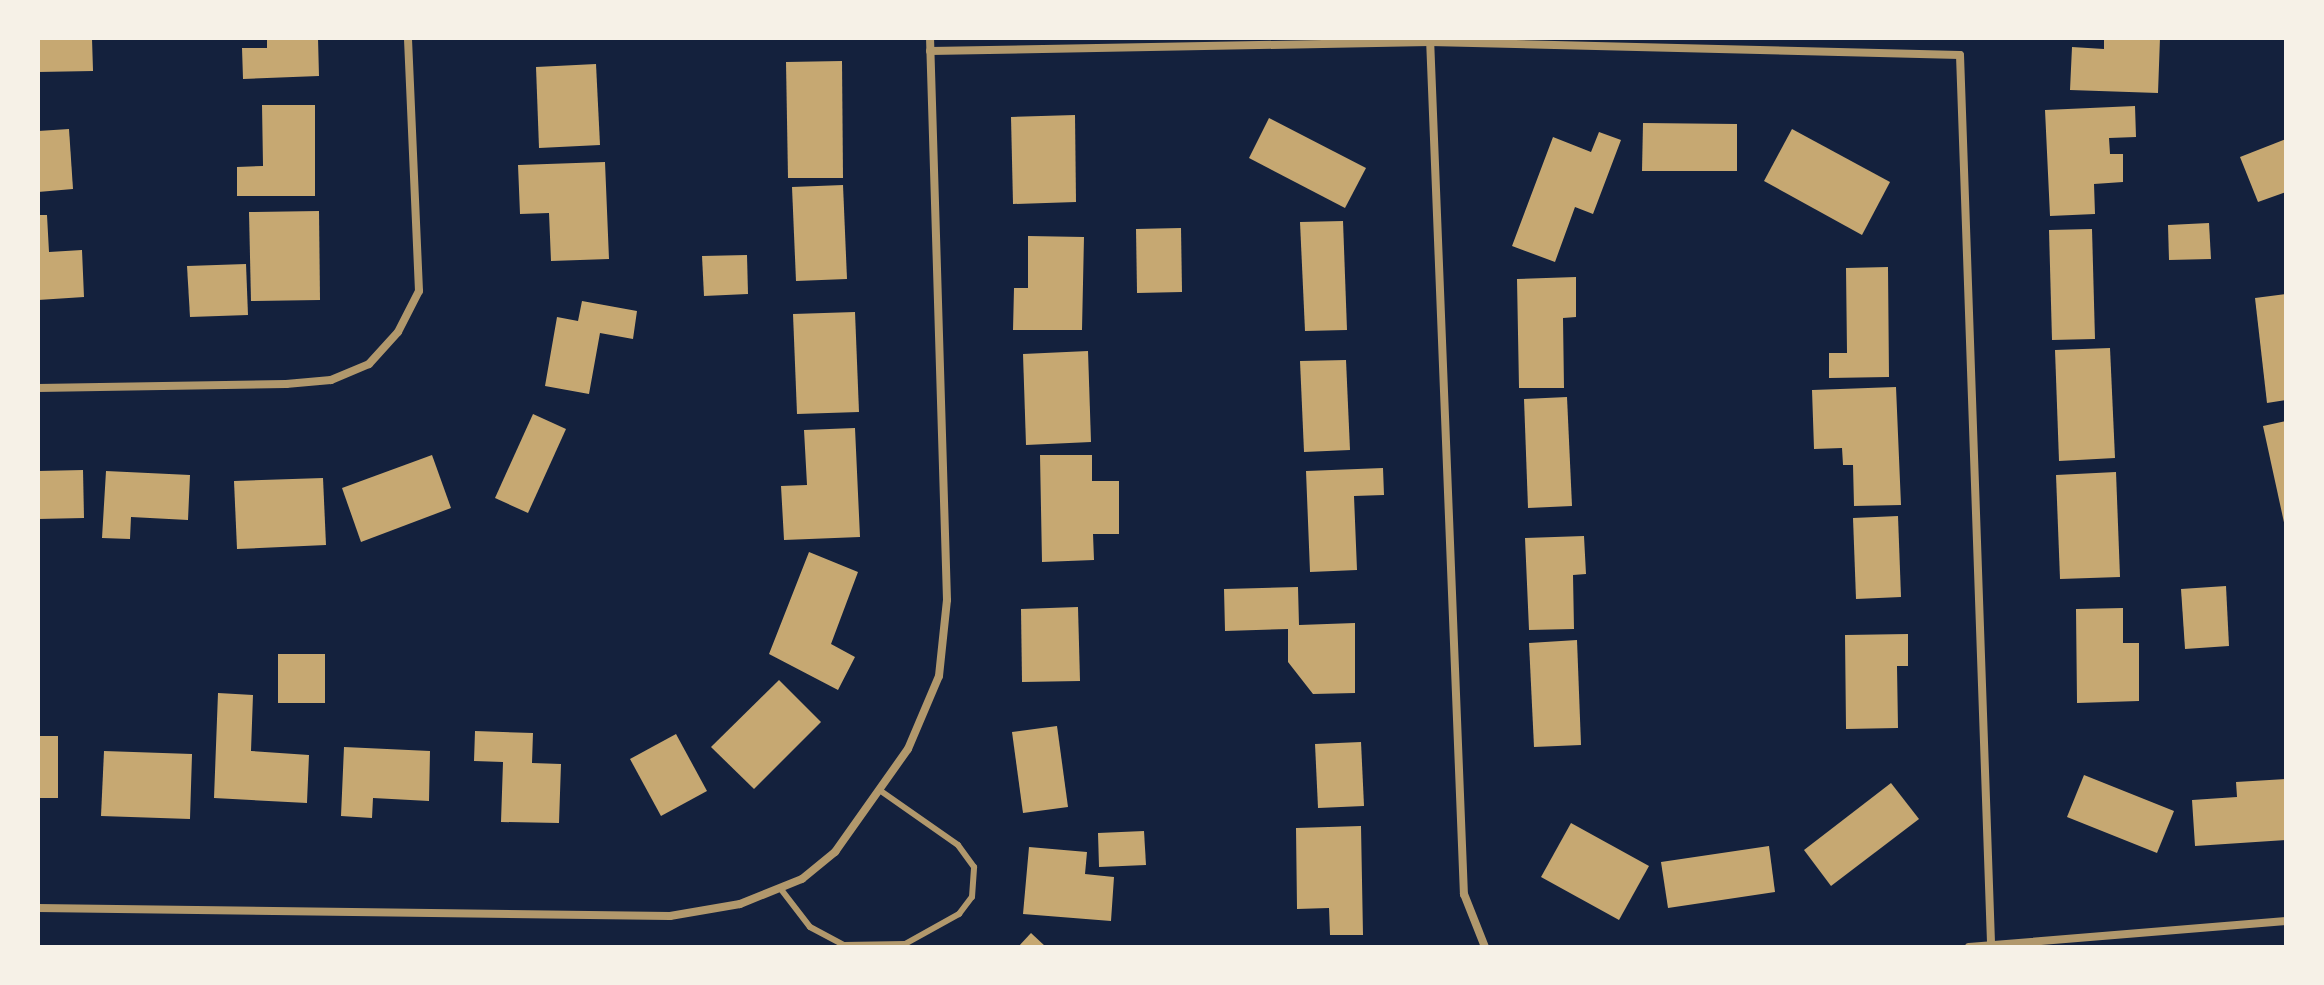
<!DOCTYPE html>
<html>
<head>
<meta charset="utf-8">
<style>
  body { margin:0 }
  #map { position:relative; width:2324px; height:985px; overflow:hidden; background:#14213d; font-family:Barlow,sans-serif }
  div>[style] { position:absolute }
  .building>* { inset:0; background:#c6a872 }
  .service>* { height:6px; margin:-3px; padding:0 3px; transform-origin:3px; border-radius:3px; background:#b1986c }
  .minor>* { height:8px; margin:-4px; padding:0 4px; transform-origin:4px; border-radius:4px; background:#b1986c }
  span { translate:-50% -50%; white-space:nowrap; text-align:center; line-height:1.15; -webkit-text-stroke:7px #f6f1e7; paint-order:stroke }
  .frame { position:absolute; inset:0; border:40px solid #f6f1e7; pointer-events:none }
</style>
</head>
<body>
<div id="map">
  <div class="building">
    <div style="clip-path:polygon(38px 38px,92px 38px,93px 71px,38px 72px)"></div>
    <div style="clip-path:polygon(267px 38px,318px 38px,319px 76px,243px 79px,242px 48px,267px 48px)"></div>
    <div style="clip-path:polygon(2104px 38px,2160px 38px,2158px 93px,2070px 90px,2072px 47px,2104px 49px)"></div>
    <div style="clip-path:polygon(842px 61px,843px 178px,788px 178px,786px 62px)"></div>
    <div style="clip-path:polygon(596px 64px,600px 145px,539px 148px,536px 67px)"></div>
    <div style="clip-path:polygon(262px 105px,315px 105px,315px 196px,237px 196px,237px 167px,263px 166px)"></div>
    <div style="clip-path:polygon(2135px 106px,2136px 137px,2109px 138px,2110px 154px,2123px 154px,2123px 182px,2094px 184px,2095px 214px,2050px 216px,2045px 110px)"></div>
    <div style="clip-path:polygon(1075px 115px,1076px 202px,1013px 204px,1011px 117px)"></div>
    <div style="clip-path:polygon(1269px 118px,1366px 168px,1345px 208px,1249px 158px)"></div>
    <div style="clip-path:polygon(1643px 123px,1737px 124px,1737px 171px,1642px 171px)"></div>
    <div style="clip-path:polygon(69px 129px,73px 189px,38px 192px,38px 131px)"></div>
    <div style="clip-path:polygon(1792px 129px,1890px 182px,1862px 235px,1764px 181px)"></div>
    <div style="clip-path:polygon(1599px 132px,1621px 140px,1593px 214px,1575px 207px,1555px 262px,1512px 246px,1553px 137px,1591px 152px)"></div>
    <div style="clip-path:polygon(2286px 139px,2286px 192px,2258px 202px,2240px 157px)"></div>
    <div style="clip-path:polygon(605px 162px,609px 259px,551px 261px,549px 213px,520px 214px,518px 165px)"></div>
    <div style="clip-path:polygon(843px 185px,847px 279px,796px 281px,792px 187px)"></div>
    <div style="clip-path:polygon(319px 211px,320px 300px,251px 301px,249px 212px)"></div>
    <div style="clip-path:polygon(38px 215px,47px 215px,49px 252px,82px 250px,84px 297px,38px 300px)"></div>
    <div style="clip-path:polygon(1343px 221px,1347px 330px,1305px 331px,1300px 222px)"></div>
    <div style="clip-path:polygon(2209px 223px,2211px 259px,2169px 260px,2168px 225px)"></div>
    <div style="clip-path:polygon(1181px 228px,1182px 292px,1137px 293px,1136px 229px)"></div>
    <div style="clip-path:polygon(2092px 229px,2095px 339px,2052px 340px,2049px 230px)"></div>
    <div style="clip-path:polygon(1028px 236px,1084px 237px,1082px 330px,1013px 330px,1014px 288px,1028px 288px)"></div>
    <div style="clip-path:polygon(747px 255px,748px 294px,704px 296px,702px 256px)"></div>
    <div style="clip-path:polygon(246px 264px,248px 315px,190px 317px,187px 266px)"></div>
    <div style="clip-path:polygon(1888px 267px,1889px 377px,1829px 378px,1829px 353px,1847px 353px,1846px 268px)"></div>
    <div style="clip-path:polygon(1576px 277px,1576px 317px,1563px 318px,1564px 388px,1519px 388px,1517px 279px)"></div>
    <div style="clip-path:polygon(2286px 294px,2286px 400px,2267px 403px,2255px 298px)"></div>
    <div style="clip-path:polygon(582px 301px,637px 311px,633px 339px,600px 333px,589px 394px,545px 386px,557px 317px,578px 321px)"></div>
    <div style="clip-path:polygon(855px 312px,859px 412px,797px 414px,793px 314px)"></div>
    <div style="clip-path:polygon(2110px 348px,2115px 458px,2059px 461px,2055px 350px)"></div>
    <div style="clip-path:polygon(1088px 351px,1091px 442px,1026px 445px,1023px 354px)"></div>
    <div style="clip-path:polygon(1346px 360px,1350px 450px,1304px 452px,1300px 361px)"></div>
    <div style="clip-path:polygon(1896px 387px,1901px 505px,1854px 506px,1853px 465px,1843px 465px,1842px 448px,1814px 449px,1812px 390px)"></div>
    <div style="clip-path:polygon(1567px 397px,1572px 506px,1528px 508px,1524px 399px)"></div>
    <div style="clip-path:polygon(533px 414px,566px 429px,528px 513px,495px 498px)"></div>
    <div style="clip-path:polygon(2286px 421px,2286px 527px,2285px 527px,2263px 426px)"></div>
    <div style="clip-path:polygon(855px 428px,860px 537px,784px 540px,781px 486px,807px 485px,804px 430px)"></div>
    <div style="clip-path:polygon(432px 455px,451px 508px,361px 542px,342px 488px)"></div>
    <div style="clip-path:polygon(1040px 455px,1092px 455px,1092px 481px,1119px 481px,1119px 534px,1093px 534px,1094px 560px,1042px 562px)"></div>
    <div style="clip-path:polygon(1383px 468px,1384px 495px,1354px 496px,1357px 570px,1310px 572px,1306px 471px)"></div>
    <div style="clip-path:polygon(83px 470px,84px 518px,38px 519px,38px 471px)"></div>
    <div style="clip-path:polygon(106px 471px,190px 475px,188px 520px,131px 517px,130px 539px,102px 538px)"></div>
    <div style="clip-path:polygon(2116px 472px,2120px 577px,2060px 579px,2056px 475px)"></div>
    <div style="clip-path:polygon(323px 478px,326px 545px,237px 549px,234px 481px)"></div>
    <div style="clip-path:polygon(1898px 516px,1901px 597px,1856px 599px,1853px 518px)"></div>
    <div style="clip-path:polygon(1584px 536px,1586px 574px,1573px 575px,1574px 629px,1529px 630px,1525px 538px)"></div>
    <div style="clip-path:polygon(809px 552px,858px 572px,831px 644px,855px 657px,838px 690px,769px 654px)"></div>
    <div style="clip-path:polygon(2226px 586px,2229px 646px,2185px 649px,2181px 589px)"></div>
    <div style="clip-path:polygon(1298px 587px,1299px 625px,1355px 623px,1355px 693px,1313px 694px,1288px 662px,1288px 629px,1225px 631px,1224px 589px)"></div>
    <div style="clip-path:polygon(1078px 607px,1080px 681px,1022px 682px,1021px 609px)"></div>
    <div style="clip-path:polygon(2123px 608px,2123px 643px,2139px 643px,2139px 701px,2077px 703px,2076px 609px)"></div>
    <div style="clip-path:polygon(1908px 634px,1908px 666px,1897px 666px,1898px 728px,1846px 729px,1845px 635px)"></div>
    <div style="clip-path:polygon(1577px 640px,1581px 745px,1534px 747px,1529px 643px)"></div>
    <div style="clip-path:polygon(278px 654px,325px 654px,325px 703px,278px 703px)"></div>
    <div style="clip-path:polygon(779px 680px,821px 722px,754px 789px,711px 747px)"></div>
    <div style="clip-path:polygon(218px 693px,253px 695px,251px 751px,309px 755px,307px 803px,214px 798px)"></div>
    <div style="clip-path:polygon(1057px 726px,1068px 807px,1023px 813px,1012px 732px)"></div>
    <div style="clip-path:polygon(475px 731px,533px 733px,532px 763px,561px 764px,559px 823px,501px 822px,503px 762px,474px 761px)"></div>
    <div style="clip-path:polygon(676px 734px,707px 791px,661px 816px,630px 759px)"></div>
    <div style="clip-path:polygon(38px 736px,58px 736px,58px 798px,38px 798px)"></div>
    <div style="clip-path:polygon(1361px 742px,1364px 806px,1318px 808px,1315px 744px)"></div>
    <div style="clip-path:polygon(344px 747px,430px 751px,429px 801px,373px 798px,372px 818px,341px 816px)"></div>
    <div style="clip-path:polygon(104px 751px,192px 754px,190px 819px,101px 816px)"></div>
    <div style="clip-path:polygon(2084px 775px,2174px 811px,2157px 853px,2067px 817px)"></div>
    <div style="clip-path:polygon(2286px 779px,2286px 840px,2195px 846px,2192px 800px,2237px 797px,2236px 782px)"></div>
    <div style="clip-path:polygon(1891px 783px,1919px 819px,1831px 886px,1804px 850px)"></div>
    <div style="clip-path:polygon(1571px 823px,1649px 866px,1619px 920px,1541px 877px)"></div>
    <div style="clip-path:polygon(1361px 826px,1363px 935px,1330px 935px,1329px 908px,1297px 909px,1296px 828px)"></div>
    <div style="clip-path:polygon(1144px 831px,1146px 865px,1099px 867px,1098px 833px)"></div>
    <div style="clip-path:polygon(1769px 846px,1775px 892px,1668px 908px,1661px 862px)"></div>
    <div style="clip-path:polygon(1029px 847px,1087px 852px,1085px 874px,1114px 877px,1111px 921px,1023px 914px)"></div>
    <div style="clip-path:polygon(1031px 933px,1046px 947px,1018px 947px)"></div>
  </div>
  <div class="service">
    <div style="left:780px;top:888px;width:49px;rotate:52.4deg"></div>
    <div style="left:810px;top:927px;width:38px;rotate:28deg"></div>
    <div style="left:844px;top:945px;width:61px;rotate:-0.9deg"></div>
    <div style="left:905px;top:944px;width:62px;rotate:-29.1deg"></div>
    <div style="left:959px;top:914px;width:21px;rotate:-53deg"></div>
    <div style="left:972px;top:897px;width:30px;rotate:-86deg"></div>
    <div style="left:974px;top:867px;width:27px;rotate:-126deg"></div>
    <div style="left:958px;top:845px;width:94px;rotate:-145deg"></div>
  </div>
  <div class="minor">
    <div style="left:1430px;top:38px;width:857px;rotate:87.73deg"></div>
    <div style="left:1464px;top:894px;width:57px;rotate:68.4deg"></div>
    <div style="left:930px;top:51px;width:500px;rotate:-1.03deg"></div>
    <div style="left:1430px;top:42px;width:530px;rotate:1.41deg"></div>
    <div style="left:1960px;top:55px;width:889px;rotate:88deg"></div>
    <div style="left:38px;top:388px;width:248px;rotate:-0.9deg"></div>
    <div style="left:286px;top:384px;width:45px;rotate:-5.1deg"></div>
    <div style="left:331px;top:380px;width:41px;rotate:-22.8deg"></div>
    <div style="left:369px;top:364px;width:43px;rotate:-47.8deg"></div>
    <div style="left:398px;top:332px;width:46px;rotate:-62.9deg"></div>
    <div style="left:419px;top:291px;width:253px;rotate:-92.5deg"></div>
    <div style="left:38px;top:908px;width:632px;rotate:0.73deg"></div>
    <div style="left:670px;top:916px;width:71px;rotate:-9.7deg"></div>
    <div style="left:740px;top:904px;width:67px;rotate:-22deg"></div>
    <div style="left:802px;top:879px;width:43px;rotate:-39.3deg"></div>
    <div style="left:835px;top:852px;width:126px;rotate:-54.7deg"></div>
    <div style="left:908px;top:749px;width:79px;rotate:-67deg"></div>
    <div style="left:939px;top:676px;width:76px;rotate:-84deg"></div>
    <div style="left:947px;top:600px;width:562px;rotate:-91.73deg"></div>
    <div style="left:1969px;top:947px;width:318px;rotate:-4.7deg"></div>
  </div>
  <div class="frame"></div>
</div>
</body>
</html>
